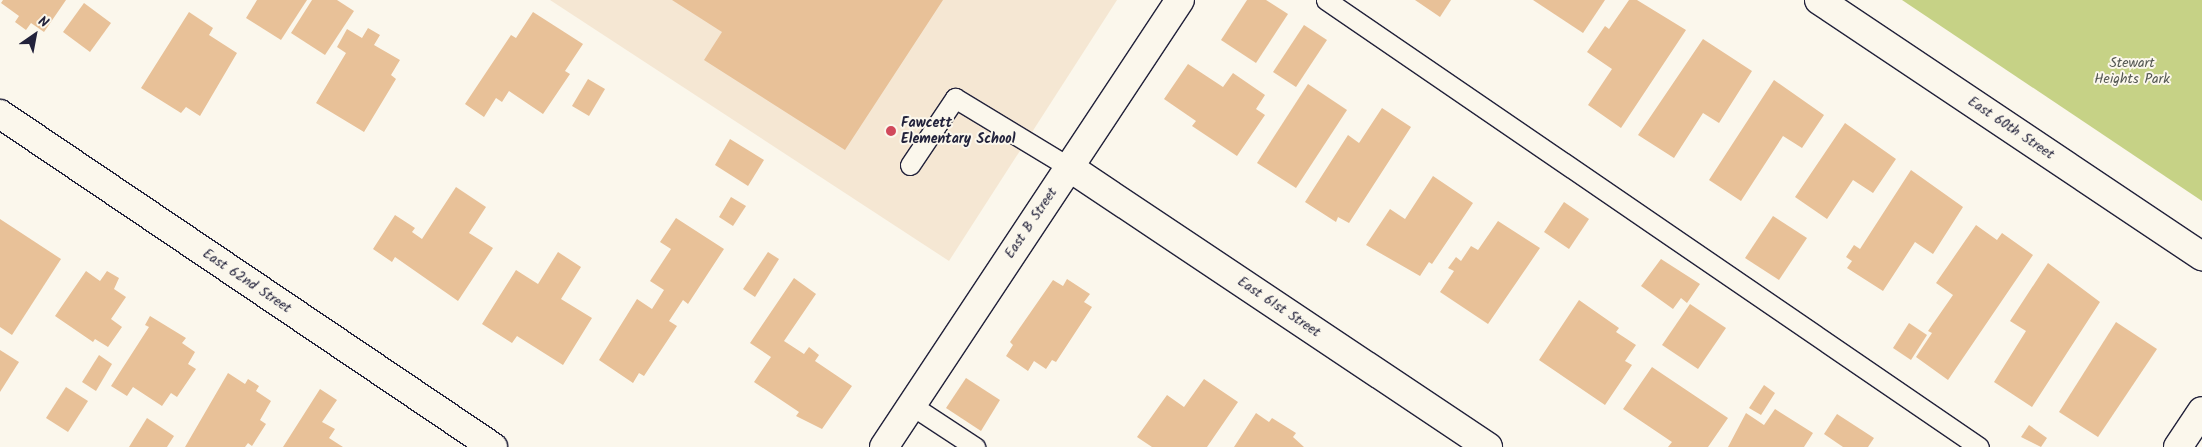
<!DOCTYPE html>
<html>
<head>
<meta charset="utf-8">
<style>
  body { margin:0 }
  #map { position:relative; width:2202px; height:447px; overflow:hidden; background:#fbf7ec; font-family:Kalam,sans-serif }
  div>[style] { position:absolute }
  .built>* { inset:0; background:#f5e7d3 }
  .green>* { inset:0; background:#c6d286 }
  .building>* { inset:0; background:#e8c198 }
  .roads { filter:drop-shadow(1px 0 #22223b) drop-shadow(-1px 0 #22223b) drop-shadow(0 1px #22223b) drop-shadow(0 -1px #22223b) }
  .service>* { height:19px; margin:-9.5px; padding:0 9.5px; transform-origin:9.5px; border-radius:9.5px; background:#fbf7ec }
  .minor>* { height:28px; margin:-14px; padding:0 14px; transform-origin:14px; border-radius:14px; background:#fbf7ec }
  .dots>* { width:14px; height:14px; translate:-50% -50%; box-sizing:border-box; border:2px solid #fbf7ec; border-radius:50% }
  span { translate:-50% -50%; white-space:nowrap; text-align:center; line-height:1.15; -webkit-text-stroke:4px #fbf7ec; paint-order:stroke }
  .park-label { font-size:14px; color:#535752 }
  .poi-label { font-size:14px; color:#22223b; font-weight:700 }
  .left { translate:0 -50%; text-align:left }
  .street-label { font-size:14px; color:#22223b }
  .north { position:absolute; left:10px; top:10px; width:50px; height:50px; -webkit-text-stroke:4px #fbf7ec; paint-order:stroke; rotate:33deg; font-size:14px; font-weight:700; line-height:20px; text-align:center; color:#22223b }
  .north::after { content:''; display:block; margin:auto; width:18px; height:22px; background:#22223b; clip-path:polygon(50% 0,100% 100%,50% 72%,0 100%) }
</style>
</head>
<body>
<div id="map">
  <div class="built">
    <div style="clip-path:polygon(550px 0,1117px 0,949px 261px)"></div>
  </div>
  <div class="green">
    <div style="clip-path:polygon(1902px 0,2202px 0,2202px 201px)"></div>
  </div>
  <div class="building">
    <div style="clip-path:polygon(3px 0,66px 0,44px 32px,31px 23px,26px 30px,15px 22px,19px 16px,1px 3px)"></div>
    <div style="clip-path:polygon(257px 0,307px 0,281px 40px,246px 18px)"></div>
    <div style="clip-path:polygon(312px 0,337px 0,354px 11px,325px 55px,291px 33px)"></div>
    <div style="clip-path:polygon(672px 0,943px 0,845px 150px,704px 60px,722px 32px)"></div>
    <div style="clip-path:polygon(1247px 0,1266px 0,1288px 14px,1256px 63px,1221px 40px)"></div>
    <div style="clip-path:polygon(1415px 0,1451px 0,1440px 17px)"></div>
    <div style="clip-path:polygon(1533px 0,1605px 0,1583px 33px)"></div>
    <div style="clip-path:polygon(1629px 0,1637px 0,1686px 30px,1621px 128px,1588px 105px,1612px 69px,1587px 52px,1605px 26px,1609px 29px)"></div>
    <div style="clip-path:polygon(84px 3px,111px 23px,90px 52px,63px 32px)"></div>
    <div style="clip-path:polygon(189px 12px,213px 28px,209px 35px,237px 53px,200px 116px,186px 107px,181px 113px,141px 88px)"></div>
    <div style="clip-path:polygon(533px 12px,583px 44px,565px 71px,570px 74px,543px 114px,509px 91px,502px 102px,496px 98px,484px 117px,465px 104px,511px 35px,516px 38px)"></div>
    <div style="clip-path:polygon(1304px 25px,1327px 40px,1296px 87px,1273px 72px)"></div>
    <div style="clip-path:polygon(368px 28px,380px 35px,374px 45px,400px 60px,391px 75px,396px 79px,364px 132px,316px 103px,346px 53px,337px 47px,347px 29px,362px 38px)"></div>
    <div style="clip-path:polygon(1703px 39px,1752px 71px,1719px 123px,1703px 113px,1674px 158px,1638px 135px)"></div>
    <div style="clip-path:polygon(1188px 64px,1223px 87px,1233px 73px,1265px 95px,1256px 109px,1265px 115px,1237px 156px,1192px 126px,1196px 121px,1164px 99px)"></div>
    <div style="clip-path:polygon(588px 79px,605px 89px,589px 116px,572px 106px)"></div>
    <div style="clip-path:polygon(1774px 80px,1824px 115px,1802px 148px,1783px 136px,1741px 201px,1709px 180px)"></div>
    <div style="clip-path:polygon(1308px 84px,1347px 110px,1296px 188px,1257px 163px)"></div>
    <div style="clip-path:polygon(1382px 108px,1411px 127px,1349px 223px,1338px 217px,1336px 222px,1305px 202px,1348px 135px,1359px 143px)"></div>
    <div style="clip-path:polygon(1845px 123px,1896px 159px,1873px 193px,1853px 180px,1827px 219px,1795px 197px)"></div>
    <div style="clip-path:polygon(730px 139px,764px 160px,748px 186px,715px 165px)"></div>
    <div style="clip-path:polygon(1911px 170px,1963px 207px,1933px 254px,1915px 242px,1883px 291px,1847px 268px,1852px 261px,1846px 257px,1854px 245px,1860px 249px)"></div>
    <div style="clip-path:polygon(1433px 176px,1473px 203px,1432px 264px,1429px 262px,1420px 276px,1366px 245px,1390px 209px,1405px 219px)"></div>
    <div style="clip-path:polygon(456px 187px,486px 207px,469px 233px,493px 248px,458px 301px,395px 257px,392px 262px,373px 249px,395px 215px,415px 228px,412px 232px,422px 239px)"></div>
    <div style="clip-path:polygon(731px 197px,746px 206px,733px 226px,719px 217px)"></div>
    <div style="clip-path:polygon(1564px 202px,1589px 219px,1569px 249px,1544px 232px)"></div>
    <div style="clip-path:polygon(1773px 216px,1807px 238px,1779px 280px,1745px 258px)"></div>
    <div style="clip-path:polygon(676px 218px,724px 249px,688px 304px,683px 300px,669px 321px,677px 326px,644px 376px,639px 373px,633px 383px,599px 360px,637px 299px,652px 309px,664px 290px,650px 281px,671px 249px,660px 242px)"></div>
    <div style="clip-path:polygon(0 219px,61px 259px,12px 335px,0 327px)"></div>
    <div style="clip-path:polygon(1498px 221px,1540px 248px,1488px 324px,1440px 292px,1454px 271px,1448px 268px,1456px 257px,1461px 261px,1471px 246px,1478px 250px)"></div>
    <div style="clip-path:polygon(1976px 225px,1997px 240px,2002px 233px,2033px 255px,1948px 380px,1916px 357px,1932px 333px,1928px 331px,1953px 295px,1936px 283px)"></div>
    <div style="clip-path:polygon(558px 252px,581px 267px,561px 299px,592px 318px,563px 365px,517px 336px,512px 343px,482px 324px,516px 270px,538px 284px)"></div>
    <div style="clip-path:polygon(768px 252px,779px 259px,755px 297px,743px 289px)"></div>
    <div style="clip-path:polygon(1661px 259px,1700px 284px,1687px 303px,1681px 298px,1673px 309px,1641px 286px)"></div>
    <div style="clip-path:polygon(2048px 263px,2100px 302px,2032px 407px,1994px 382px,2026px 331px,2010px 321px)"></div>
    <div style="clip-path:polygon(86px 271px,100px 281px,107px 271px,119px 278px,114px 289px,126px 297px,111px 319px,122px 327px,108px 347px,95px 339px,93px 342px,55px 316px)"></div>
    <div style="clip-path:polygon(794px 278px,816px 294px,784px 341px,804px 354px,809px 347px,819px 355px,815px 361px,852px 386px,822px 429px,796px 416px,799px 412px,754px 382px,771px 357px,750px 343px)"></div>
    <div style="clip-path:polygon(1067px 279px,1090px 294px,1084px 302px,1092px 307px,1056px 362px,1052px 360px,1046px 369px,1034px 361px,1028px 371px,1006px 356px,1013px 345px,1010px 342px,1053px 280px,1063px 286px)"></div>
    <div style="clip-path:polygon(1579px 300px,1619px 328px,1616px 332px,1636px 345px,1625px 361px,1632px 365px,1605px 405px,1539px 360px)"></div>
    <div style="clip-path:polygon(1690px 304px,1726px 328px,1698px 369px,1662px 345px)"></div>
    <div style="clip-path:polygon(150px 316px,186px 338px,182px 343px,195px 352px,188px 364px,196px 369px,177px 397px,171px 393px,162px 406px,133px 387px,127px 396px,111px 386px,149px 327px,145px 325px)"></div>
    <div style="clip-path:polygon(2116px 322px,2157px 349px,2098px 437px,2059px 412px)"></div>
    <div style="clip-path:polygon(1909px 323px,1927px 335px,1911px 360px,1893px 348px)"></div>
    <div style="clip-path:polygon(0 350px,19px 362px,0 392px)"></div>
    <div style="clip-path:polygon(99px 355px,112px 364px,96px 391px,82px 382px)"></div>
    <div style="clip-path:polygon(1652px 367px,1728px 418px,1708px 447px,1668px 447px,1672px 442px,1623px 409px)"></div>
    <div style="clip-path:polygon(228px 373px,245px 384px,248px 379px,259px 386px,256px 391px,271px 401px,260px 420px,266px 424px,252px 446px,248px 443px,245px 447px,185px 447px)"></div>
    <div style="clip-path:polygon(966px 378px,1000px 400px,981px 431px,946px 408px)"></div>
    <div style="clip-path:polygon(1204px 379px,1238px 402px,1207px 447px,1152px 447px,1137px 437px,1167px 395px,1184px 407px)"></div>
    <div style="clip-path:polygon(1764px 385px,1775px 393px,1761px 415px,1749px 408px)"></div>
    <div style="clip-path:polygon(66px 387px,88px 401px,68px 432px,46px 418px)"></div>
    <div style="clip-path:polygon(320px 389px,337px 400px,322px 422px,335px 429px,329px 438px,343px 447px,283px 447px)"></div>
    <div style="clip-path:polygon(1775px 409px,1813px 433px,1804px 447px,1728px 447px,1746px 413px,1764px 425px)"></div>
    <div style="clip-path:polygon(1256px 413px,1269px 422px,1272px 418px,1296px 433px,1293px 437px,1304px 447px,1234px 447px)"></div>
    <div style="clip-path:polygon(1837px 414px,1874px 438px,1868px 447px,1843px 447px,1824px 434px)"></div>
    <div style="clip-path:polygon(147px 418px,174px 436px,167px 447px,129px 447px)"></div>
    <div style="clip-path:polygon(2029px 425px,2047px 438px,2041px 447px,2021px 437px)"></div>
  </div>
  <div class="roads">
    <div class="service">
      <div style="left:1326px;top:0;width:791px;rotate:34.39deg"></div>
      <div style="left:910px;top:165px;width:81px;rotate:-56.1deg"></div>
      <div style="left:955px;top:98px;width:133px;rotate:31.2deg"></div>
      <div style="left:911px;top:405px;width:77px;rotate:33.3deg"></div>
    </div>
    <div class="minor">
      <div style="left:1819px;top:0;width:461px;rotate:33.8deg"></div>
      <div style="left:0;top:114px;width:595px;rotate:34.04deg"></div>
      <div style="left:1069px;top:167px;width:504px;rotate:33.75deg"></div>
      <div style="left:884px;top:447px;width:536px;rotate:-56.49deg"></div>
      <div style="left:2178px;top:447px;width:43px;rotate:-56.3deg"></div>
    </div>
  </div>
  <div class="dots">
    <div style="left:891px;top:131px;background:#d1495b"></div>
  </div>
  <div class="park-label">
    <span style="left:2132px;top:71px">Stewart<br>Heights Park</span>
  </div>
  <div class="poi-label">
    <span class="left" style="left:901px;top:131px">Fawcett<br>Elementary School</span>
  </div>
  <div class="street-label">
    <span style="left:2011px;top:128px;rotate:34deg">East 60th Street</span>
    <span style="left:1031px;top:223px;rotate:-56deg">East B Street</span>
    <span style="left:247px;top:281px;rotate:34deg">East 62nd Street</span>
    <span style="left:1279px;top:307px;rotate:34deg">East 61st Street</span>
  </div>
  <div class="north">N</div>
</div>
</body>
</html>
